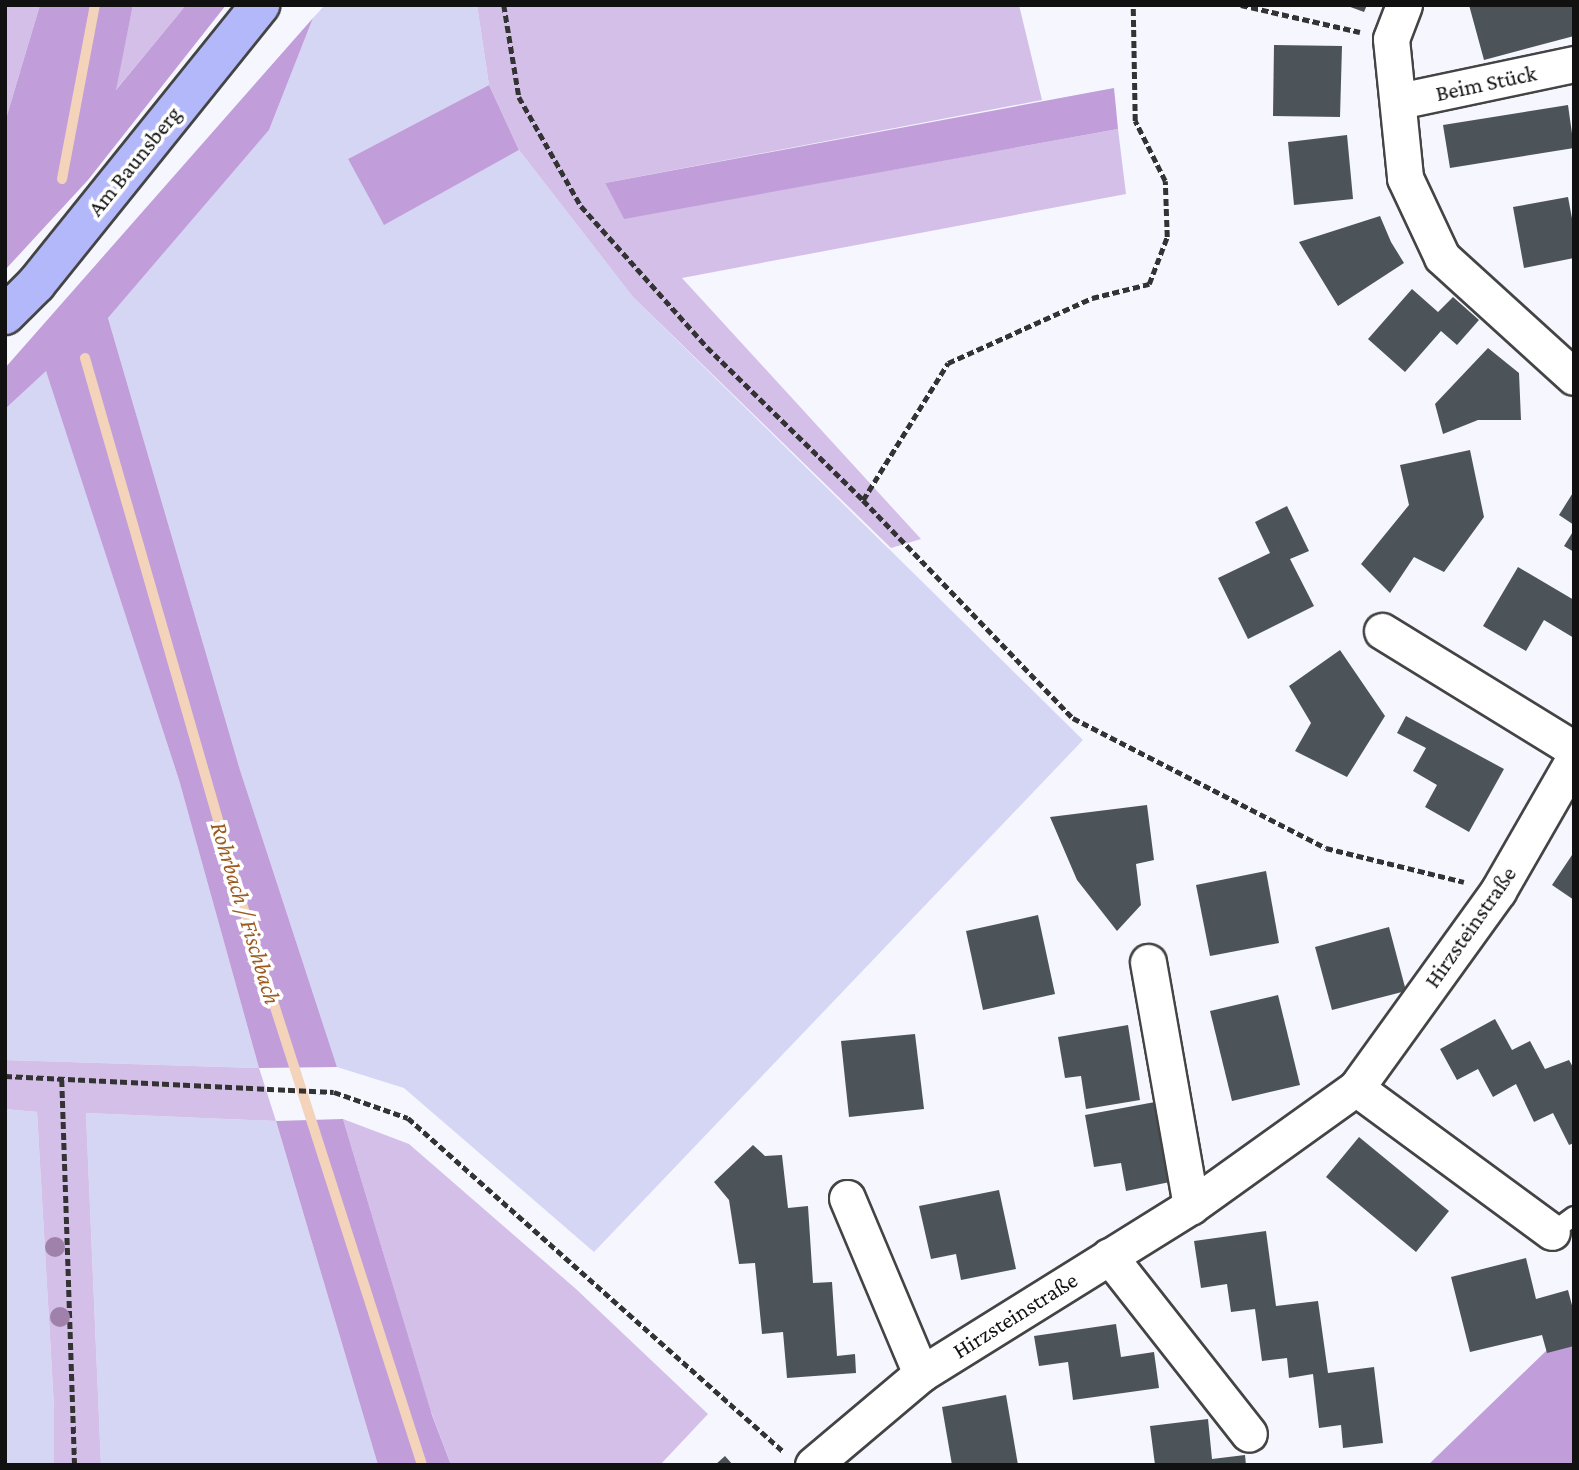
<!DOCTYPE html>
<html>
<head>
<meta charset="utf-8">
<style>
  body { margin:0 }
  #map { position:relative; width:1579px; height:1470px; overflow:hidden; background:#f5f6fe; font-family:"Crimson Pro",serif }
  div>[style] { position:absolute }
  .farmland>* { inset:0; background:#d5d6f4 }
  .green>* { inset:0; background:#d4bfe9 }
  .forest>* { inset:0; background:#c19ed9 }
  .stream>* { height:10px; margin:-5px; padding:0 5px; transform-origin:5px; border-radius:5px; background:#f4d3bb }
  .building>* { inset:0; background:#4d5459 }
  .path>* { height:4.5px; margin-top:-2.25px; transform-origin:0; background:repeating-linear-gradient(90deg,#333 0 7px,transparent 0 10.5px) }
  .roads { filter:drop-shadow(2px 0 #444) drop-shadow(-2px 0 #444) drop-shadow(0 2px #444) drop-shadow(0 -2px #444) }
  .lane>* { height:18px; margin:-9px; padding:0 9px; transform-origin:9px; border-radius:9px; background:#fff }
  .street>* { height:35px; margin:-17.5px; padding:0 17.5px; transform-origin:17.5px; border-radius:17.5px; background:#fff }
  .secondary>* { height:38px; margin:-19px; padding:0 19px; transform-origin:19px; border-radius:19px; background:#b3b8fb }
  .trees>* { width:20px; height:20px; margin:-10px; border-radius:50%; background:#a081ab }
  span { translate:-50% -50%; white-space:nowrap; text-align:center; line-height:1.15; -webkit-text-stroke:7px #fff; paint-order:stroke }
  .street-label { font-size:23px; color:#111 }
  .water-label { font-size:24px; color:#9e5b1e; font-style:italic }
  .frame { position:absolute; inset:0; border:7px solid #111; pointer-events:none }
</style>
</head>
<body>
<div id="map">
  <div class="farmland">
    <div style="clip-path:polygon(325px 5px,477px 5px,489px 85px,348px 159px,384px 224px,519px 150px,633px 297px,1083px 740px,594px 1252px,404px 1088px,337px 1067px,240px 770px,108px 318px,269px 130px,313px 18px)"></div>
    <div style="clip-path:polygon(46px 370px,179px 780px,259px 1068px,5px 1060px,5px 409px)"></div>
    <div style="clip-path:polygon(5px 1109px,37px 1112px,54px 1407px,54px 1465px,5px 1465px)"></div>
    <div style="clip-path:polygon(86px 1113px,276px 1121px,378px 1465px,101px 1465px)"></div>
  </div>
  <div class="green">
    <div style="clip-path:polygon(5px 5px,40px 5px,5px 122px)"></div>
    <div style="clip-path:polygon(133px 5px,186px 5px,115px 91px)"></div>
    <div style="clip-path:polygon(477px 5px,1019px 5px,1042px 100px,605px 183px,624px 218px,1118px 129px,1126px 194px,682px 278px,921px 539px,891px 548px,633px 297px,519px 150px,489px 85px)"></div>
    <div style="clip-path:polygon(5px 1060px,259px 1068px,276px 1121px,86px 1113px,101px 1465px,54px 1465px,54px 1407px,37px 1112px,5px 1109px)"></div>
    <div style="clip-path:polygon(343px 1119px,409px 1144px,576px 1289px,708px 1414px,660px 1465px,451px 1465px,430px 1409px)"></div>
  </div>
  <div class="forest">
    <div style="clip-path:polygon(40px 5px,133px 5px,116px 90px,186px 5px,226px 5px,88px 180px,5px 270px,5px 122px)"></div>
    <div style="clip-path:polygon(313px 18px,269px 130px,108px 318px,240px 770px,337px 1067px,259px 1068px,179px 780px,46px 371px,5px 409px,5px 368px)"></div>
    <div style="clip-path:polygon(489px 85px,519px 150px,384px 225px,348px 159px)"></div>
    <div style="clip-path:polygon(1114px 88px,1118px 129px,624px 219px,605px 183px)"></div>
    <div style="clip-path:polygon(343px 1119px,432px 1415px,451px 1465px,378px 1465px,276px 1121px)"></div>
    <div style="clip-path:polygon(1574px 1324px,1574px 1465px,1428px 1465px)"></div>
  </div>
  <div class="stream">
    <div style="left:62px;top:179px;width:177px;rotate:-79.3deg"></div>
    <div style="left:85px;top:358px;width:582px;rotate:73.93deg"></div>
    <div style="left:246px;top:917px;width:576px;rotate:72.19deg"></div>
  </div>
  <div class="building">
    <div style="clip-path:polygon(1345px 5px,1367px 5px,1364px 12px)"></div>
    <div style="clip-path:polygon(1469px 5px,1574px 5px,1574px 36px,1484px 60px)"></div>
    <div style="clip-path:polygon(1274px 45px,1342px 46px,1340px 117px,1273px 116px)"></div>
    <div style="clip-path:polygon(1568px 105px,1574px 148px,1450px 168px,1443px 125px)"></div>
    <div style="clip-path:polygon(1347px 135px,1353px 199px,1294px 205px,1288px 142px)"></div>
    <div style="clip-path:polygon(1568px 197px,1574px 229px,1574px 258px,1524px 268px,1513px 207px)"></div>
    <div style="clip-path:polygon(1380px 216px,1391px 242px,1404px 263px,1338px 306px,1299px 242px)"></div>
    <div style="clip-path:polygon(1412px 289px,1438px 312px,1453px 297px,1479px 320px,1457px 345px,1441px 331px,1405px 372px,1368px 339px)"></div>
    <div style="clip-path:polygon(1488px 348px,1519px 373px,1521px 420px,1478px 420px,1443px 434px,1435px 404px)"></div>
    <div style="clip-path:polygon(1470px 450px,1484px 517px,1444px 572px,1414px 557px,1390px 593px,1361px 564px,1409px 505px,1400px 465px)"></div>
    <div style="clip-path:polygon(1574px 491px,1574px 525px,1559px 515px)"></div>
    <div style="clip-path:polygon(1287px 506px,1309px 551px,1290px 559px,1314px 606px,1248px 639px,1218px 578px,1270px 553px,1255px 522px)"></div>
    <div style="clip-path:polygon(1574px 530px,1574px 552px,1564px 546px)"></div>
    <div style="clip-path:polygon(1518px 567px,1574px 600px,1574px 638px,1544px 620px,1526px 651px,1483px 626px)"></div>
    <div style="clip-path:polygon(1340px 650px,1385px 716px,1347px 777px,1295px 751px,1311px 723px,1289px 686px)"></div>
    <div style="clip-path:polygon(1406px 716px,1504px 769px,1469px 832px,1425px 807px,1437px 785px,1413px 771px,1426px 748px,1397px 733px)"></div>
    <div style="clip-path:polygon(1147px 805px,1154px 860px,1136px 864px,1141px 905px,1117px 931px,1077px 880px,1050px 817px)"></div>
    <div style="clip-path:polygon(1574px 852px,1574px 900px,1552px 885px)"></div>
    <div style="clip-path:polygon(1266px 871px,1279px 943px,1210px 956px,1196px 885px)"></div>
    <div style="clip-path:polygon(1038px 915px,1055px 994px,983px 1010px,966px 931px)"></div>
    <div style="clip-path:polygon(1389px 927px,1406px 991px,1332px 1010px,1315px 947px)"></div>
    <div style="clip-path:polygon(1278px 995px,1300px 1085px,1232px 1101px,1210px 1011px)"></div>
    <div style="clip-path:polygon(1495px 1019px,1512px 1050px,1530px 1041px,1545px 1069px,1569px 1060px,1574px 1069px,1574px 1143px,1569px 1145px,1553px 1113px,1534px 1122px,1516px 1084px,1493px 1097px,1478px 1069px,1457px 1080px,1440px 1049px)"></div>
    <div style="clip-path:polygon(1128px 1025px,1140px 1100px,1086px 1109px,1081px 1076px,1065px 1078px,1058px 1037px)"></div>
    <div style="clip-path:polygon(915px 1034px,924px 1109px,849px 1117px,841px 1041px)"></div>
    <div style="clip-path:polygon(1155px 1102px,1170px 1182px,1126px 1191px,1121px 1163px,1094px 1167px,1085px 1115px)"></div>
    <div style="clip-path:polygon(1359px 1137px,1449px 1211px,1416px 1252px,1326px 1177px)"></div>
    <div style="clip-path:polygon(753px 1145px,765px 1156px,782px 1155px,788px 1208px,808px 1206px,813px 1283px,832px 1282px,837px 1356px,855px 1354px,856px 1373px,787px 1378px,783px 1332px,762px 1334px,755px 1263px,739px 1264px,729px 1200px,714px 1182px)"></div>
    <div style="clip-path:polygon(999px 1190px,1016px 1269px,961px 1280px,956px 1254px,931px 1259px,919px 1206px)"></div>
    <div style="clip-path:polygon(1266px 1231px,1276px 1306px,1318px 1301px,1328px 1373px,1374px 1367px,1383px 1443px,1343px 1448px,1341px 1425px,1319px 1428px,1313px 1374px,1289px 1378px,1287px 1358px,1262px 1361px,1255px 1309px,1231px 1312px,1227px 1284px,1201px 1288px,1194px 1241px)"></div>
    <div style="clip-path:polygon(1526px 1258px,1536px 1299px,1568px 1290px,1574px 1313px,1574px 1346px,1547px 1353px,1542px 1335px,1470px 1352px,1451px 1277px)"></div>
    <div style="clip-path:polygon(1116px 1324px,1121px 1357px,1154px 1352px,1159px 1388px,1073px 1400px,1068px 1362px,1039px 1366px,1034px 1336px)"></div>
    <div style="clip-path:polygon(1006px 1395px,1018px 1465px,952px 1465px,942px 1407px)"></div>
    <div style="clip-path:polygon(1208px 1419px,1212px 1459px,1245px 1455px,1246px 1465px,1155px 1465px,1150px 1426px)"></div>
    <div style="clip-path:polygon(725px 1456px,733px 1465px,715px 1465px)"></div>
  </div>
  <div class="path">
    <div style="left:504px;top:5px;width:93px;rotate:80.7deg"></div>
    <div style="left:519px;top:97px;width:125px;rotate:60.4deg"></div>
    <div style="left:581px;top:206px;width:189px;rotate:48.2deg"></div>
    <div style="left:707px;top:347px;width:219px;rotate:44.4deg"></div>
    <div style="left:863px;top:500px;width:303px;rotate:46.1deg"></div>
    <div style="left:1073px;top:718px;width:284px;rotate:27.2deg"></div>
    <div style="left:1326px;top:848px;width:142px;rotate:13.8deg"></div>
    <div style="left:1241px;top:5px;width:122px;rotate:12.8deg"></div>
    <div style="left:863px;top:500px;width:161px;rotate:-58.2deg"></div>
    <div style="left:948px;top:363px;width:158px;rotate:-24.3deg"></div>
    <div style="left:1092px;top:298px;width:59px;rotate:-13.8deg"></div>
    <div style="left:1149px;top:284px;width:50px;rotate:-69deg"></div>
    <div style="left:1167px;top:237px;width:56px;rotate:-92deg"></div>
    <div style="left:1165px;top:181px;width:67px;rotate:-116.6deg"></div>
    <div style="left:1135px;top:121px;width:116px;rotate:-91deg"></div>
    <div style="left:5px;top:1076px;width:329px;rotate:2.8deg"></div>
    <div style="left:334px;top:1092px;width:78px;rotate:19.4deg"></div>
    <div style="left:408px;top:1118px;width:502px;rotate:41.61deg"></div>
    <div style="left:62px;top:1080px;width:385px;rotate:88.1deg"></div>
  </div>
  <div class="roads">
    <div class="lane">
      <div style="left:1552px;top:1232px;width:27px;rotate:-36deg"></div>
    </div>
    <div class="street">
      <div style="left:1404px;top:5px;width:36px;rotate:111deg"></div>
      <div style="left:1391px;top:39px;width:140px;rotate:84.2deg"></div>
      <div style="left:1405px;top:178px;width:87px;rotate:64.9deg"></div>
      <div style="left:1442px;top:257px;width:178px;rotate:42.3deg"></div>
      <div style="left:1399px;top:101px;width:179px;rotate:-11.9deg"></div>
      <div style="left:1382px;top:631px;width:225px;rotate:31.6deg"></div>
      <div style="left:1148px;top:962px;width:248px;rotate:80deg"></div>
      <div style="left:1356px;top:1088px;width:243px;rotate:36.3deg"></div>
      <div style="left:847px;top:1198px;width:191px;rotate:67.2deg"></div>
      <div style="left:1109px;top:1256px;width:226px;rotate:51.8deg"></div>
      <div style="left:813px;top:1465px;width:141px;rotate:-40.1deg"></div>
      <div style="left:921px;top:1374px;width:318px;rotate:-31.9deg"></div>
      <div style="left:1191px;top:1206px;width:203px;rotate:-35.6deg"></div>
      <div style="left:1356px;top:1088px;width:243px;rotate:-54.2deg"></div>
      <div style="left:1498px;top:891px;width:152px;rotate:-60.1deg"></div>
    </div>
    <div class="secondary">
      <div style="left:5px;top:315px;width:44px;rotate:-45deg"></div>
      <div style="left:36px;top:284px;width:358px;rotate:-51.2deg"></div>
    </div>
  </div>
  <div class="trees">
    <div style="left:55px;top:1247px"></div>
    <div style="left:60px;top:1317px"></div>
  </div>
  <div class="street-label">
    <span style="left:1486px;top:83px;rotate:-12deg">Beim Stück</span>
    <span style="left:134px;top:161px;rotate:-51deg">Am Baunsberg</span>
    <span style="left:1470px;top:927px;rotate:-55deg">Hirzsteinstraße</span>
    <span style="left:1015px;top:1315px;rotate:-32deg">Hirzsteinstraße</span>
  </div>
  <div class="water-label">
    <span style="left:246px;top:913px;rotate:73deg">Rohrbach / Fischbach</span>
  </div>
  <div class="frame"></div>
</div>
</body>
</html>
